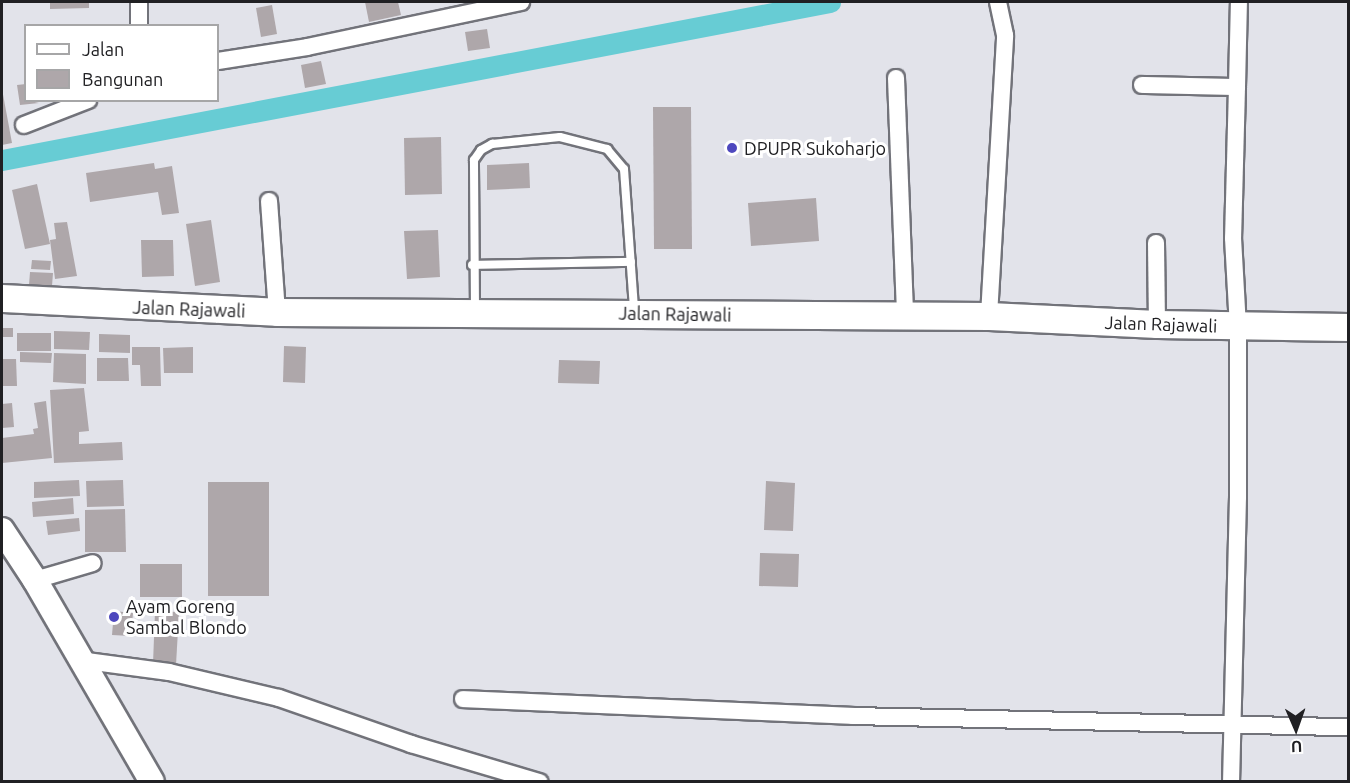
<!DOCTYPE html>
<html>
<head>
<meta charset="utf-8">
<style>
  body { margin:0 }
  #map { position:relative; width:1350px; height:783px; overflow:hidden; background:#e2e3ea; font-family:Ubuntu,sans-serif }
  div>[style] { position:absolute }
  .canal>* { height:21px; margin:-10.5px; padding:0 10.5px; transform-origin:10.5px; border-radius:10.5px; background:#67ccd4 }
  .building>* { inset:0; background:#aea7aa }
  .roads { filter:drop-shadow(2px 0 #72737a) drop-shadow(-2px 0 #72737a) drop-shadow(0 2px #72737a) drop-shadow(0 -2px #72737a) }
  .service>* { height:8px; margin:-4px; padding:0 4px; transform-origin:4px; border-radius:4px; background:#fff }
  .minor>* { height:16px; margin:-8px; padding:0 8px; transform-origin:8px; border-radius:8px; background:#fff }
  .secondary>* { height:24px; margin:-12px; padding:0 12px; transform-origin:12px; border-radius:12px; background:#fff }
  .primary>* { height:27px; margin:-13.5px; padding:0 13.5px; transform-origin:13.5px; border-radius:13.5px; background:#fff }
  .dots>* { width:16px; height:16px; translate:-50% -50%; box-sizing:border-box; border:3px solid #fff; border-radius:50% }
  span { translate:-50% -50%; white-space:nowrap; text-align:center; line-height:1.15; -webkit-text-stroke:6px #fff; paint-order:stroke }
  .poi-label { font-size:18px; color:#202023 }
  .left { translate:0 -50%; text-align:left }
  .street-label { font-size:18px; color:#202023 }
  .frame { position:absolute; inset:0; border:3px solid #202023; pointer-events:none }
  .legend { position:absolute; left:24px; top:24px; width:195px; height:78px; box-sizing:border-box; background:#fff; border:2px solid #a6a6a7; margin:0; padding:8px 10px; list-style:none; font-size:18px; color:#202023 }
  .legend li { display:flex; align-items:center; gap:12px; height:30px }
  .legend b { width:30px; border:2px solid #a6a6a7 }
  .north { position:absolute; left:1266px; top:699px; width:60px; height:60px; -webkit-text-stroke:4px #fff; paint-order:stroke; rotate:178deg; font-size:16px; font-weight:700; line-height:24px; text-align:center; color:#202023 }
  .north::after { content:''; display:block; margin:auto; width:21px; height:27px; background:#202023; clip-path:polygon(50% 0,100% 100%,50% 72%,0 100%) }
</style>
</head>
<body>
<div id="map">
  <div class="canal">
    <div style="left:2px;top:160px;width:843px;rotate:-10.8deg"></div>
  </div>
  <div class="building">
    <div style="clip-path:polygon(50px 2px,89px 2px,89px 8px,50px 9px)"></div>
    <div style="clip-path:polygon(365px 2px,398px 2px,401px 15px,369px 22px)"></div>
    <div style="clip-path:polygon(272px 5px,277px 34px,261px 37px,256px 8px)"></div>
    <div style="clip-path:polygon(487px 29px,490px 48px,468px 51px,465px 32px)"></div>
    <div style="clip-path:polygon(321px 61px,326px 84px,305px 88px,301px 65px)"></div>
    <div style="clip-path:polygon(26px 84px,26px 100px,39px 103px,20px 105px,17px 85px)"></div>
    <div style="clip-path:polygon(2px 89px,12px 143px,2px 145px)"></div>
    <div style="clip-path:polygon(653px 107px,691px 107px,692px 249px,654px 249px)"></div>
    <div style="clip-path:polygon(441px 137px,442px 194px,405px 195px,404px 138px)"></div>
    <div style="clip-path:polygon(154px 163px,155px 169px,172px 166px,179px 213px,162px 215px,158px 192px,90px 202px,86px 173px)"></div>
    <div style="clip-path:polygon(529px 163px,530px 188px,487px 190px,487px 165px)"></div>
    <div style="clip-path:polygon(37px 184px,50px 244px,25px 249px,12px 190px)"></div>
    <div style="clip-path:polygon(816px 198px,819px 241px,751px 246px,748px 203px)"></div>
    <div style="clip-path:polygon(211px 220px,220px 282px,195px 286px,186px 224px)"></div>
    <div style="clip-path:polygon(67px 222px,77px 276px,55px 279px,50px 240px,56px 239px,54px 223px)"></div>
    <div style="clip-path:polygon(438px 230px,440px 277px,407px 279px,404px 231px)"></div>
    <div style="clip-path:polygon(141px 240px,173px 240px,174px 276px,142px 277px)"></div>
    <div style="clip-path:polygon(32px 260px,51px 261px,50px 270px,31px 269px)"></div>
    <div style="clip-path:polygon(30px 272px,53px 273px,52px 286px,29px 285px)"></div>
    <div style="clip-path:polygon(2px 328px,13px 328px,13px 337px,2px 337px)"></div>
    <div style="clip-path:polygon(54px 331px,90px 332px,89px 350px,54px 349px)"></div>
    <div style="clip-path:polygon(17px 333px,51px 333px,51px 351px,17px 351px)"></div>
    <div style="clip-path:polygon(99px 334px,130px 335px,130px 353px,99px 352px)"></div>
    <div style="clip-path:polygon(284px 346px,306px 347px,305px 383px,283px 382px)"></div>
    <div style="clip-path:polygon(132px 347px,160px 347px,161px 386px,141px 386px,140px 365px,132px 365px)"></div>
    <div style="clip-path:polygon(193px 347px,193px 373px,164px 373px,163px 348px)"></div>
    <div style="clip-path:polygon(20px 352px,52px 353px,51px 363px,20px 362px)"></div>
    <div style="clip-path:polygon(54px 353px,86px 354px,86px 384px,53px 382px)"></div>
    <div style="clip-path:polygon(97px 358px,128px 358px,129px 381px,97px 381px)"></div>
    <div style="clip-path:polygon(2px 359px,16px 359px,17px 386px,2px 386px)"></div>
    <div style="clip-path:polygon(559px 360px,600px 361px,599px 384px,558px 383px)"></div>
    <div style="clip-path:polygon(84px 388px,89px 431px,79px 432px,79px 444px,122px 442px,123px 460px,54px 463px,50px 390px)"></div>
    <div style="clip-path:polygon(46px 401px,52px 458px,2px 463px,2px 438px,34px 434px,33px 429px,38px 428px,34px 403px)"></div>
    <div style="clip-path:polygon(12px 403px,14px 427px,2px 428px,2px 404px)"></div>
    <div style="clip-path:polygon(79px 480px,80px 496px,34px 498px,34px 482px)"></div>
    <div style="clip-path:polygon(123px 480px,124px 506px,87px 507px,86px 481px)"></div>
    <div style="clip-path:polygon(766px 481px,795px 483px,793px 531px,764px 530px)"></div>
    <div style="clip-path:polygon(208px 482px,269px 482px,269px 596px,208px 596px)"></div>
    <div style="clip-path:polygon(73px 498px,74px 514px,33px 517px,32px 502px)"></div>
    <div style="clip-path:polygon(125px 509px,126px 552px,85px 552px,85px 510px)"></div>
    <div style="clip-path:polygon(79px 518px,80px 531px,48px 535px,46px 521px)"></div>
    <div style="clip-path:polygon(760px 553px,799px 554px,798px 587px,759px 586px)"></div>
    <div style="clip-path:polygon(140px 564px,182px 564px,182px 597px,140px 597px)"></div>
    <div style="clip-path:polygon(114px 611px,133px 613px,131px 636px,112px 635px)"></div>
    <div style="clip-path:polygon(155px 611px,179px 612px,176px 665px,153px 664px)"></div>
  </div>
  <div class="roads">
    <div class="service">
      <div style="left:472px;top:265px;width:159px;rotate:-1.1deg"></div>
      <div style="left:475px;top:309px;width:149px;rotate:-90.4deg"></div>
      <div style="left:474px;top:160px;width:12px;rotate:-55deg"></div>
      <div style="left:481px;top:150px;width:13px;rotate:-29deg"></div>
      <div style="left:492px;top:144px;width:68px;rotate:-5.9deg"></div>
      <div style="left:560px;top:137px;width:49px;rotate:14.3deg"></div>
      <div style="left:607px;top:149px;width:26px;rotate:50deg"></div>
      <div style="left:624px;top:169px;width:140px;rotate:85.9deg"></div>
    </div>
    <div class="minor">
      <div style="left:139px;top:26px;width:24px;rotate:-90deg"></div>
      <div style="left:218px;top:61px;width:90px;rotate:-8.9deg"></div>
      <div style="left:307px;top:47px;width:219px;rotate:-11.9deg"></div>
      <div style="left:896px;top:78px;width:239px;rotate:87.8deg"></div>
      <div style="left:1142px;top:85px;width:95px;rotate:1.2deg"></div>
      <div style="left:1237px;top:87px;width:151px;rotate:91.5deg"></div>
      <div style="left:1233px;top:238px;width:89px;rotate:86.8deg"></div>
      <div style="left:1238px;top:327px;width:170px;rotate:90deg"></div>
      <div style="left:1238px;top:497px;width:285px;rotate:91.4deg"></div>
      <div style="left:1237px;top:87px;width:85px;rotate:-88.7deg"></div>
      <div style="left:24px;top:125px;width:69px;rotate:-21.3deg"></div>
      <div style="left:269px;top:201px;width:111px;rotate:85.9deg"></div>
      <div style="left:1156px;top:243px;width:81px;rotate:89.3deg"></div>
      <div style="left:989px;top:316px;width:281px;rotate:-86.7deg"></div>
      <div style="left:1005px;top:35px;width:34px;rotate:-102deg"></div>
      <div style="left:35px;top:580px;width:60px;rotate:-16.3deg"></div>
      <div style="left:79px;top:660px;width:91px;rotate:7.6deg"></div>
      <div style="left:169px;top:672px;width:113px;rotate:13.3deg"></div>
      <div style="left:279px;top:698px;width:140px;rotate:19.2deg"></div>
      <div style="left:411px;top:744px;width:134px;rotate:16.5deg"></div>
      <div style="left:463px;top:699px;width:390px;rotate:2.5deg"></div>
      <div style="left:853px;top:716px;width:495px;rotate:1.3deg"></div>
    </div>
    <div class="secondary">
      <div style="left:2px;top:530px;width:60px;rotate:56.6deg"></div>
      <div style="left:35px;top:580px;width:233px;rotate:59.9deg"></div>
    </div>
    <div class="primary">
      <div style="left:2px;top:298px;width:275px;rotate:2.9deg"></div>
      <div style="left:277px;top:312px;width:712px;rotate:0.32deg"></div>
      <div style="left:989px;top:316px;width:168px;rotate:2.7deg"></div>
      <div style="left:1157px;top:324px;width:191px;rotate:0.9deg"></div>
    </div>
  </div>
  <div class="dots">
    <div style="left:732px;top:148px;background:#4e48be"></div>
    <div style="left:114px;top:617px;background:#4e48be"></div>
  </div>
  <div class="poi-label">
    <span class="left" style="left:744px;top:148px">DPUPR Sukoharjo</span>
    <span class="left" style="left:126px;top:617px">Ayam Goreng<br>Sambal Blondo</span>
  </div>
  <div class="street-label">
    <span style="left:189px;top:309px;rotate:2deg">Jalan Rajawali</span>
    <span style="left:675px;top:314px;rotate:1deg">Jalan Rajawali</span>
    <span style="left:1161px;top:324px;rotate:2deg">Jalan Rajawali</span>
  </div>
  <div class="frame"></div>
  <ul class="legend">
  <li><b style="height:8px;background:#fff"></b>Jalan</li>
  <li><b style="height:16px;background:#aea7aa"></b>Bangunan</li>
  </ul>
  <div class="north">U</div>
</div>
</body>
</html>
